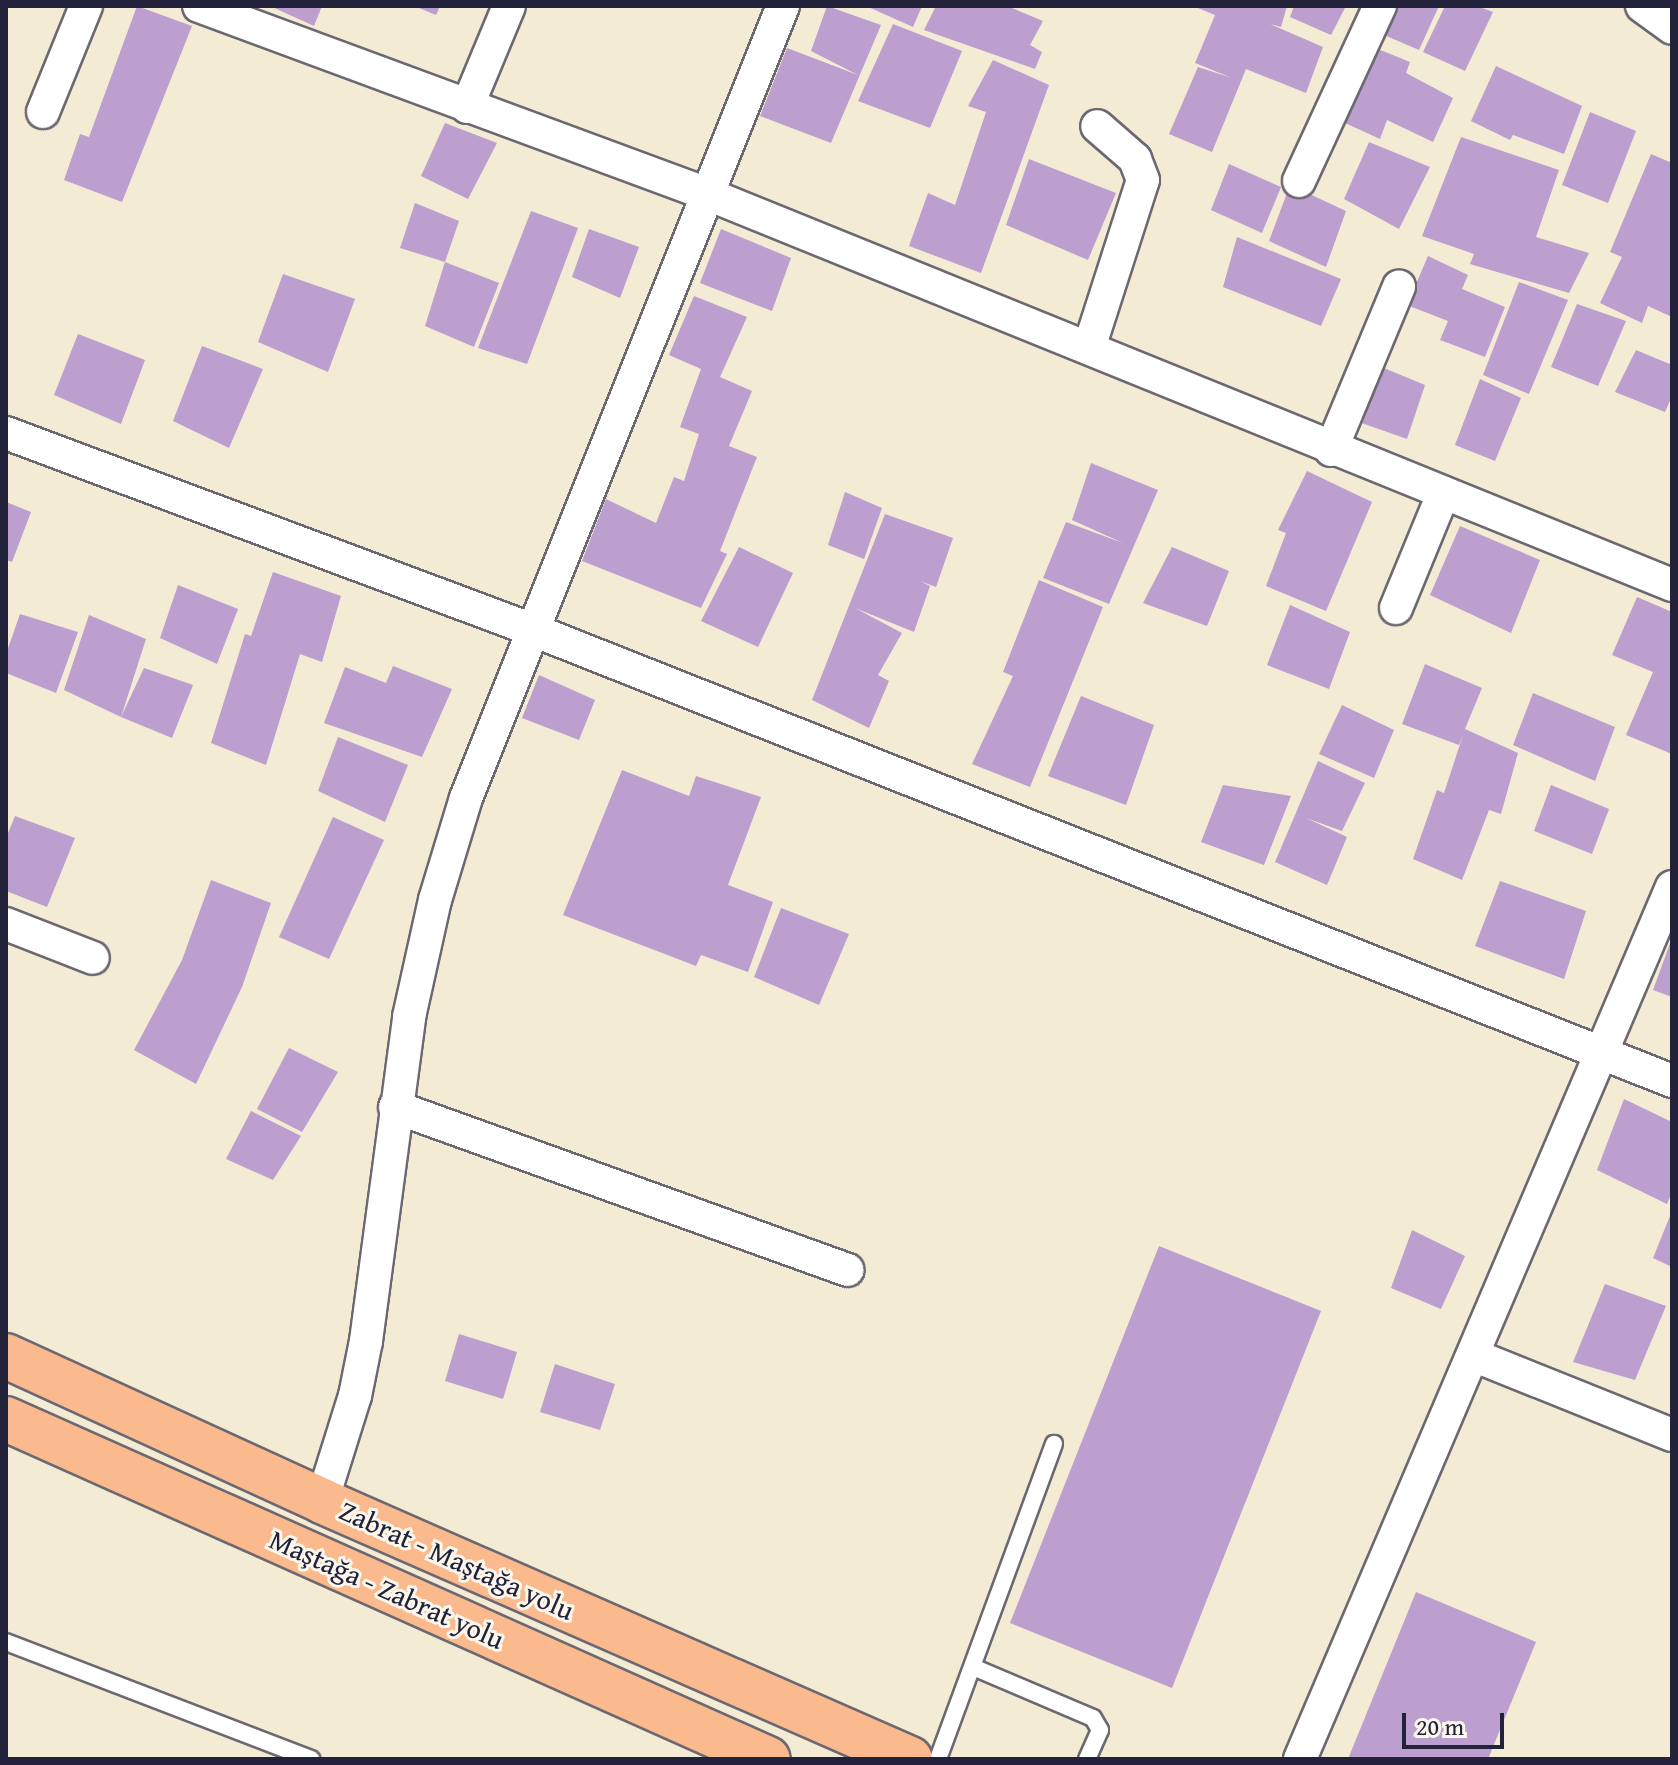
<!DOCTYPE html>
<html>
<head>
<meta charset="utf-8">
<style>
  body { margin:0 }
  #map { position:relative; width:1678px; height:1765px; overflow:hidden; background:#f4ebd5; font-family:"Gentium Book Plus",serif }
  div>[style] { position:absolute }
  .building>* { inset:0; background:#bc9ecf }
  .roads { filter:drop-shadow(2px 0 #6c6871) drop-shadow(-2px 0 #6c6871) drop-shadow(0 2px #6c6871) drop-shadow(0 -2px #6c6871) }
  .lane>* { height:16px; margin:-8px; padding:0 8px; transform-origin:8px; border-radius:8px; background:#fff }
  .street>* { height:32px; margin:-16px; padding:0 16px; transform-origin:16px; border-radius:16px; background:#fff }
  .primary>* { height:44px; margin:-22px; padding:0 22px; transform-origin:22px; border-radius:22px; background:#fbba8d }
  span { translate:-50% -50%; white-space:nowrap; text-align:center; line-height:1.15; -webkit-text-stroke:6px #fbf7ec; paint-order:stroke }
  .street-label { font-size:28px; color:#22223b }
  .frame { position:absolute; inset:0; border:8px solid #22223b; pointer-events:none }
  .scale { position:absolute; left:1402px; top:1713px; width:102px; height:36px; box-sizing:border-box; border:4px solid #22223b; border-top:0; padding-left:10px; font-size:24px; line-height:28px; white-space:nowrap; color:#22223b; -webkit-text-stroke:6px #fbf7ec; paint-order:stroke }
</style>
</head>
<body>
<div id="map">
  <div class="building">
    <div style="clip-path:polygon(137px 6px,192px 26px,122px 202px,64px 180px,80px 134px,89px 137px)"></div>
    <div style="clip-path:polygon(270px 6px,322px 6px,314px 26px)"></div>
    <div style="clip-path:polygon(414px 6px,440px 6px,436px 15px)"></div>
    <div style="clip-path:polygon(827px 6px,881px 25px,831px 143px,760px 116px,787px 48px,858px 75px,811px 51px)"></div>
    <div style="clip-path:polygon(866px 6px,922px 6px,913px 27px)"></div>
    <div style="clip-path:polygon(936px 6px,1007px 6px,1043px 21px,1030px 45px,1042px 52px,1035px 69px,924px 30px)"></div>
    <div style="clip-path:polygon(1193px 6px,1287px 6px,1281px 27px,1270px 24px,1323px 47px,1306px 93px,1246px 69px,1212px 152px,1169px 134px,1198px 67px,1232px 78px,1195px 63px,1215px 15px)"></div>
    <div style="clip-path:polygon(1294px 6px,1346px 6px,1331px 35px,1290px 17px)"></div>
    <div style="clip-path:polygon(1388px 6px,1439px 6px,1419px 50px,1377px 32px)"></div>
    <div style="clip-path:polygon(1445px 6px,1477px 6px,1493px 12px,1465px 71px,1423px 52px)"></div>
    <div style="clip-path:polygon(893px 24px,962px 51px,930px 128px,858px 101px)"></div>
    <div style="clip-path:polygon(1368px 45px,1410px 62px,1406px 73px,1453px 98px,1433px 142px,1387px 120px,1380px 139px,1334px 118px)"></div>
    <div style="clip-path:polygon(993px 60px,1049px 85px,981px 273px,909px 246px,928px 193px,955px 205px,986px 112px,968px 106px)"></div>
    <div style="clip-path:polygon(1496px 66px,1582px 106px,1564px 154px,1513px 135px,1510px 140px,1471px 121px)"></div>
    <div style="clip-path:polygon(1590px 112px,1636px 131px,1608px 203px,1562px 185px)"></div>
    <div style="clip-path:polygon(445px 123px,497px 143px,468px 199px,421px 176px)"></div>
    <div style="clip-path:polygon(1461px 137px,1559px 170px,1536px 237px,1589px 253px,1569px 293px,1470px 264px,1474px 254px,1422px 236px)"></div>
    <div style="clip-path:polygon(1369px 142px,1430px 167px,1399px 229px,1344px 199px)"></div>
    <div style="clip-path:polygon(1651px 154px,1672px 163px,1672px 317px,1648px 306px,1642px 323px,1600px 303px,1622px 257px,1610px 252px)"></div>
    <div style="clip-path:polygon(1029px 159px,1116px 193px,1088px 260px,1006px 225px)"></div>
    <div style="clip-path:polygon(1229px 164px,1281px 187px,1262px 233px,1211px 210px)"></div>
    <div style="clip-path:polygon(1290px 185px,1346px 211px,1326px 267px,1269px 241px)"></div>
    <div style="clip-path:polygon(415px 203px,459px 221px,445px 262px,400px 248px)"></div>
    <div style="clip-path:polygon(531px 211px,578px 228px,527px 364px,478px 348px)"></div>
    <div style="clip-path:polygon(589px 229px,639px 247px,620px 298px,572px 277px)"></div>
    <div style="clip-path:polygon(721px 229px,791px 258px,772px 311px,700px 283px)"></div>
    <div style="clip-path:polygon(1237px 237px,1341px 279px,1321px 326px,1223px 287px)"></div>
    <div style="clip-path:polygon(1428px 256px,1468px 275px,1462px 289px,1505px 307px,1485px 357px,1440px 340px,1448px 321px,1407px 305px)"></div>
    <div style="clip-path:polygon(445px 262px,499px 283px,474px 347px,425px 326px)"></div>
    <div style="clip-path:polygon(283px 274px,355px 299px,328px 372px,258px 342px)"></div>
    <div style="clip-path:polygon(1519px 282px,1568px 300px,1529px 394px,1483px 375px)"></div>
    <div style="clip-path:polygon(694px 296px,747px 317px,720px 377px,752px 391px,729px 446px,757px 457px,720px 551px,727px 554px,701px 608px,582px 561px,606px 499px,656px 523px,674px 477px,684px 481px,699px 434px,680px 427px,701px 369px,669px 355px)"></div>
    <div style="clip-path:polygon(1577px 304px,1626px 321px,1598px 386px,1551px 367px)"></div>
    <div style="clip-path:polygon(78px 334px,145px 360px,121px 424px,54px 395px)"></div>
    <div style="clip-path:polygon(202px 346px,263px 369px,229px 448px,173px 421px)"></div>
    <div style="clip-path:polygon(1636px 350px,1672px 365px,1672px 396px,1665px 412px,1615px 392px)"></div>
    <div style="clip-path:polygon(1374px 364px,1425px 385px,1407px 439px,1353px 420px)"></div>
    <div style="clip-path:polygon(1480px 379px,1521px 398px,1495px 461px,1455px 445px)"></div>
    <div style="clip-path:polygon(1091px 463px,1158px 490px,1109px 604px,1043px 578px,1066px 522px,1123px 543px,1072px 520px)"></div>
    <div style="clip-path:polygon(1307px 471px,1372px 502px,1326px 611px,1266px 586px,1286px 533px,1278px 530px)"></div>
    <div style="clip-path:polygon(845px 492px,882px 508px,864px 559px,828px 545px)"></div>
    <div style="clip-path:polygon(6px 502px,31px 512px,12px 562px,6px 560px)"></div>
    <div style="clip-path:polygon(885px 514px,953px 538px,936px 587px,920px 581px,930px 586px,914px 632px,855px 608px,902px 633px,878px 675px,889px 681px,869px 728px,812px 700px)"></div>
    <div style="clip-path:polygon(1460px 526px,1540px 560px,1511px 633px,1430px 595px)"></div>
    <div style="clip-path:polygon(739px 547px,793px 573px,758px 647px,701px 621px)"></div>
    <div style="clip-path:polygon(1172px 547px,1229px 571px,1207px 626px,1143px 603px)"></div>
    <div style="clip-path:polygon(273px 572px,341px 596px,322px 662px,300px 654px,266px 765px,211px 743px,245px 634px,251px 636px)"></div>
    <div style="clip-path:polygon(1039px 580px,1103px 607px,1030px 787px,972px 764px,1013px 676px,1003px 672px)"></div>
    <div style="clip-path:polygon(178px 585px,238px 609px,217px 664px,160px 638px)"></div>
    <div style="clip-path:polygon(1637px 597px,1672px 612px,1672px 754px,1626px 735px,1653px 672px,1612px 655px)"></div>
    <div style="clip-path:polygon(1290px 605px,1350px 632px,1329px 689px,1267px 665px)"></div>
    <div style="clip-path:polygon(20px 614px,78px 632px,56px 693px,6px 673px,6px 654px)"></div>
    <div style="clip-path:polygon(89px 615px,146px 639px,121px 717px,64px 690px)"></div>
    <div style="clip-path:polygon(1425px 664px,1482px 688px,1465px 729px,1518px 753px,1501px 814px,1489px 810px,1462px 880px,1413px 859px,1437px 790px,1444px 793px,1463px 735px,1459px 745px,1402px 724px)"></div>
    <div style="clip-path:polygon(393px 666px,452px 689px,422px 757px,324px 723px,345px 667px,386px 683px)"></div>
    <div style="clip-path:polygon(144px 668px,193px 685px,172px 738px,121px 717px)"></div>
    <div style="clip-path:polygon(539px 675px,595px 700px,579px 740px,522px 718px)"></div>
    <div style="clip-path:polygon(1533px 693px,1615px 727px,1595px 781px,1513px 745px)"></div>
    <div style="clip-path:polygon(1081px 696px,1154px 725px,1126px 805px,1048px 776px)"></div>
    <div style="clip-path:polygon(1342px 705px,1394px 730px,1374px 778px,1319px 754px)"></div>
    <div style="clip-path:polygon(338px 737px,408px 765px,385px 822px,318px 791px)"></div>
    <div style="clip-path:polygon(1318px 761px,1365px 783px,1342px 831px,1306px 818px,1347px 837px,1327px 885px,1275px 862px)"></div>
    <div style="clip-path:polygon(622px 770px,689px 796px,696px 776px,761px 797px,728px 885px,773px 902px,748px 972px,701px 955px,696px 966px,563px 915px)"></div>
    <div style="clip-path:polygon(1223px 785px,1291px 796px,1264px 865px,1201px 842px)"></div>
    <div style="clip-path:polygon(1551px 785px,1609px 809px,1592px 854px,1534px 831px)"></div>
    <div style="clip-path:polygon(15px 816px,75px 838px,47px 907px,6px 891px,6px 838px)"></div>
    <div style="clip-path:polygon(333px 817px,384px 840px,329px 959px,279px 937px)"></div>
    <div style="clip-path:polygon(211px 880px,271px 903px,242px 987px,196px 1084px,134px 1050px,182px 960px)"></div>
    <div style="clip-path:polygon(1500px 881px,1586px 911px,1564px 979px,1475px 946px)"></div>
    <div style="clip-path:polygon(781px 908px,849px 934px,819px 1005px,754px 977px)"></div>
    <div style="clip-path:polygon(1672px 938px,1672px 997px,1653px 990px)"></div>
    <div style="clip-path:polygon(289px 1048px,338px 1072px,302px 1132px,257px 1109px)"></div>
    <div style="clip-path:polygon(1624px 1099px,1672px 1122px,1672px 1192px,1667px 1204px,1597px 1170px)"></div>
    <div style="clip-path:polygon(251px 1111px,301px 1136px,273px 1180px,226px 1159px)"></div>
    <div style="clip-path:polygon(1672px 1211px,1672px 1267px,1653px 1258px)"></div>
    <div style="clip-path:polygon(1412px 1230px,1465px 1256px,1441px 1309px,1391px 1288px)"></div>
    <div style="clip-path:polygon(1159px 1246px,1321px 1311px,1172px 1688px,1010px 1623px)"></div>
    <div style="clip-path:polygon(1605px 1284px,1666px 1306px,1635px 1380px,1573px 1362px)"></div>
    <div style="clip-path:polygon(459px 1334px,517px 1352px,503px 1399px,445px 1381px)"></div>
    <div style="clip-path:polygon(555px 1364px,615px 1384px,600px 1430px,540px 1412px)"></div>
    <div style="clip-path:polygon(1416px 1592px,1536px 1642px,1488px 1759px,1348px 1759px)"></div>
  </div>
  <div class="roads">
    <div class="lane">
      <div style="left:6px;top:1642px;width:327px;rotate:21deg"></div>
      <div style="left:973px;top:1667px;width:130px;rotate:23deg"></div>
      <div style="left:1093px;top:1718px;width:14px;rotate:60deg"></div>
      <div style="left:1100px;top:1730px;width:32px;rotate:114deg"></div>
      <div style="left:938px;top:1759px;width:336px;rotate:-69.8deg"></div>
    </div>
    <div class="street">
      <div style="left:199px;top:6px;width:545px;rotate:20.3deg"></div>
      <div style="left:710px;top:195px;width:1038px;rotate:22.07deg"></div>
      <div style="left:1642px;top:6px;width:37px;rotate:36deg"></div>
      <div style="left:467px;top:107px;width:109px;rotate:-67.4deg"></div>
      <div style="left:43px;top:112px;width:114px;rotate:-67.9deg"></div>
      <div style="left:1299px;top:181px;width:193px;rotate:-65.2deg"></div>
      <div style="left:1089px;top:348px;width:176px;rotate:-72.2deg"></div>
      <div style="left:1143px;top:180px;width:22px;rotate:-111deg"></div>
      <div style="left:1135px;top:159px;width:50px;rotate:-139deg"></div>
      <div style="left:6px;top:433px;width:563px;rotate:20.5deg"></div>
      <div style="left:533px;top:630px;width:1225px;rotate:21.6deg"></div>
      <div style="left:1331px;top:450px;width:177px;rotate:-67.4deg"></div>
      <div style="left:1396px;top:608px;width:123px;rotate:-67.6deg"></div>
      <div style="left:6px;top:924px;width:93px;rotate:21.3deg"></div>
      <div style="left:395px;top:1107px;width:481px;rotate:19.8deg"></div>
      <div style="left:1473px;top:1355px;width:214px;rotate:21.9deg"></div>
      <div style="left:322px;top:1501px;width:110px;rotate:-72.6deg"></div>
      <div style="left:355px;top:1396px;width:56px;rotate:-78.7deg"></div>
      <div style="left:366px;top:1341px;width:327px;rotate:-82.4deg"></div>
      <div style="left:409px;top:1017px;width:120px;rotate:-77.5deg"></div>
      <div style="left:435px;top:900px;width:107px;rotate:-73.1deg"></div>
      <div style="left:466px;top:798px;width:853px;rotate:-68.19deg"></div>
      <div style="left:1300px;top:1759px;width:948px;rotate:-66.9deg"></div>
    </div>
    <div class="primary">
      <div style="left:6px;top:1356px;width:348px;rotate:24.6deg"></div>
      <div style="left:322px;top:1501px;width:642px;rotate:23.69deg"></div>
      <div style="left:6px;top:1419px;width:834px;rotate:24.05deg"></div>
    </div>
  </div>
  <div class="street-label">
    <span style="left:457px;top:1560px;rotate:24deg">Zabrat - Maştağa yolu</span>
    <span style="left:387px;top:1589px;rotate:24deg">Maştağa - Zabrat yolu</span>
  </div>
  <div class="frame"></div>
  <div class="scale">20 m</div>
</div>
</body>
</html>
